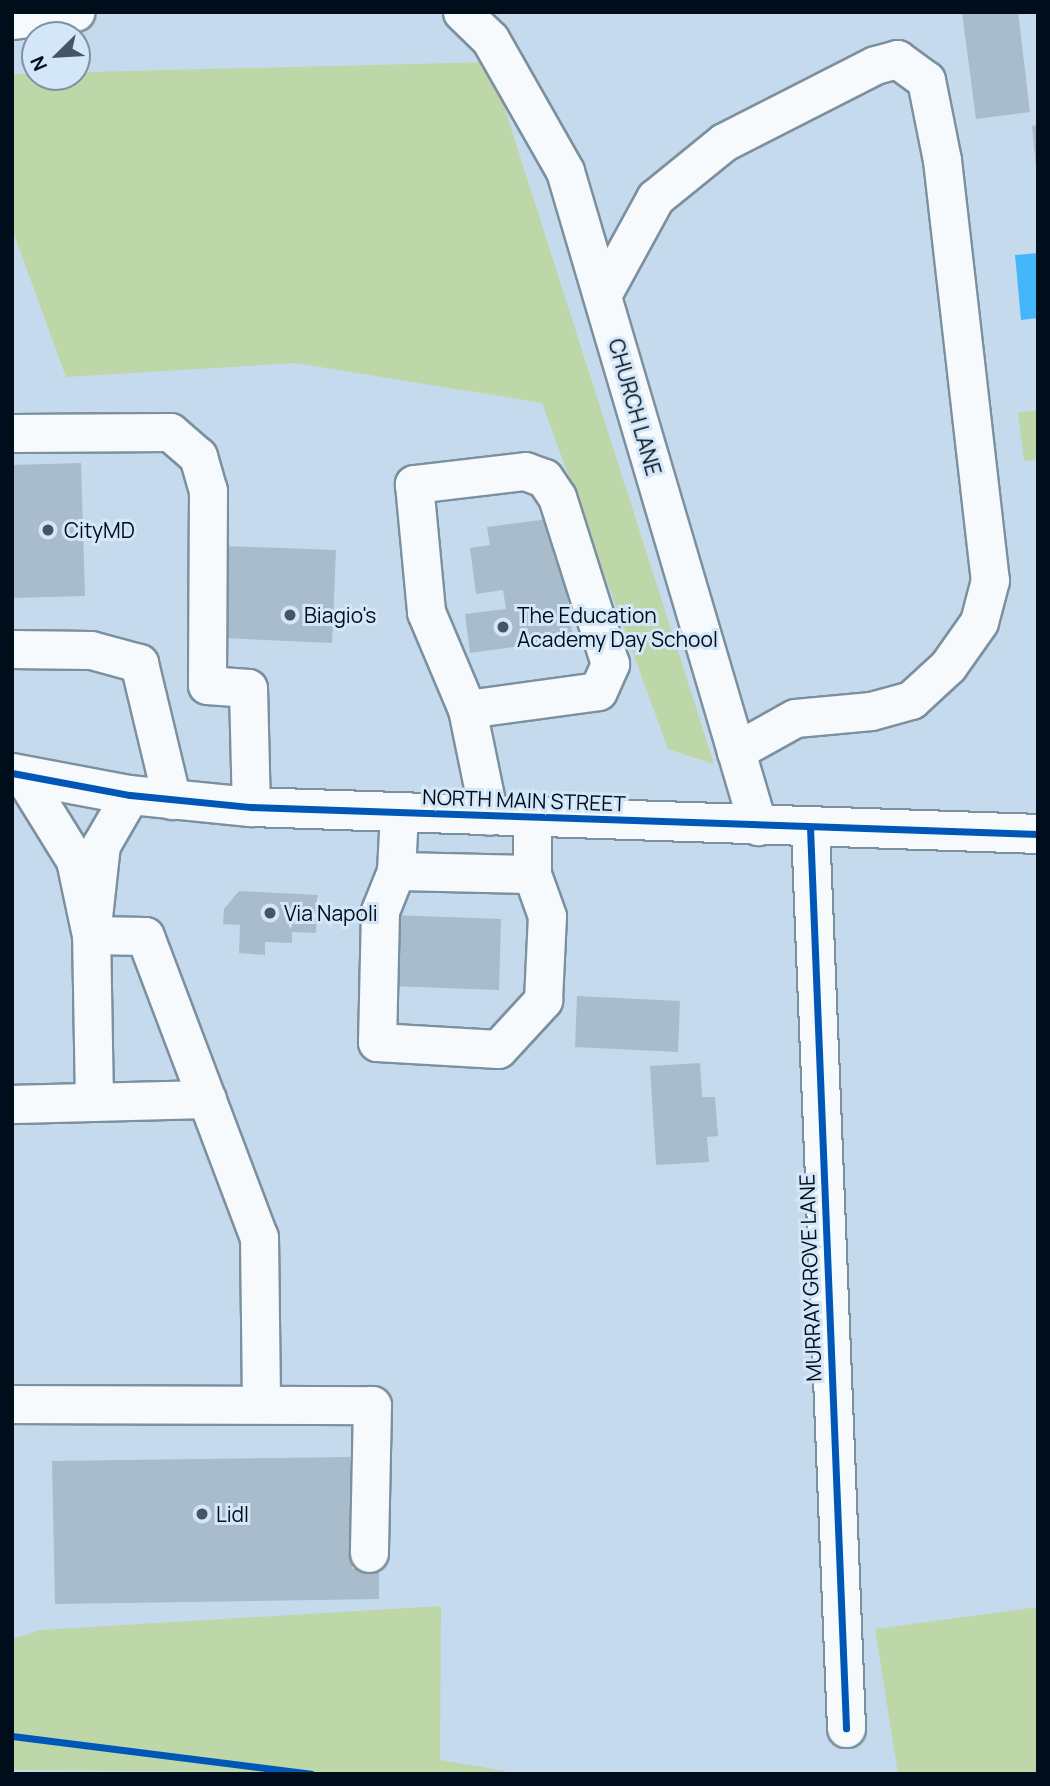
<!DOCTYPE html>
<html>
<head>
<meta charset="utf-8">
<style>
  body { margin:0 }
  #map { position:relative; width:1050px; height:1786px; overflow:hidden; background:#c5dbed; font-family:Manrope,sans-serif }
  div>[style] { position:absolute }
  .green>* { inset:0; background:#bdd7a8 }
  .water>* { inset:0; background:#44b7fa }
  .building>* { inset:0; background:#a8bccb }
  .roads { filter:drop-shadow(2px 0 #7c909f) drop-shadow(-2px 0 #7c909f) drop-shadow(0 2px #7c909f) drop-shadow(0 -2px #7c909f) }
  .minor>* { height:37px; margin:-18.5px; padding:0 18.5px; transform-origin:18.5px; border-radius:18.5px; background:#f6fafc }
  .highway>* { height:38px; margin:-19px; padding:0 19px; transform-origin:19px; border-radius:19px; background:#f6fafc }
  .cycleway>* { height:7px; margin:-3.5px; padding:0 3.5px; transform-origin:3.5px; border-radius:3.5px; background:#0057b8 }
  .dots>* { width:19px; height:19px; translate:-50% -50%; box-sizing:border-box; border:4px solid #d3e7f8; border-radius:50% }
  span { translate:-50% -50%; white-space:nowrap; text-align:center; line-height:1.15; -webkit-text-stroke:6px #d3e7f8; paint-order:stroke }
  .street-label { font-size:21px; color:#000d1b }
  .poi-label { font-size:21px; color:#000d1b }
  .left { translate:0 -50%; text-align:left }
  .frame { position:absolute; inset:0; border:14px solid #000d1b; pointer-events:none }
  .north { position:absolute; left:21px; top:21px; width:70px; height:70px; box-sizing:border-box; background:#d3e7f8; border:2px solid #7f90a0; border-radius:50%; rotate:246deg; font-size:19px; font-weight:700; line-height:28px; text-align:center; color:#000d1b }
  .north::after { content:''; display:block; margin:auto; width:24px; height:32px; background:#455564; clip-path:polygon(50% 0,100% 100%,50% 72%,0 100%) }
</style>
</head>
<body>
<div id="map">
  <div class="green">
    <div style="clip-path:polygon(490px 62px,714px 764px,668px 749px,542px 403px,295px 363px,66px 377px,12px 229px,12px 74px)"></div>
    <div style="clip-path:polygon(1038px 410px,1038px 459px,1024px 461px,1018px 413px)"></div>
    <div style="clip-path:polygon(441px 1606px,440px 1760px,521px 1774px,12px 1770px,12px 1639px,41px 1630px)"></div>
    <div style="clip-path:polygon(1038px 1607px,1038px 1774px,898px 1774px,875px 1629px)"></div>
  </div>
  <div class="water">
    <div style="clip-path:polygon(1038px 253px,1038px 318px,1021px 320px,1015px 255px)"></div>
  </div>
  <div class="building">
    <div style="clip-path:polygon(962px 12px,1018px 12px,1030px 112px,976px 119px)"></div>
    <div style="clip-path:polygon(1038px 125px,1038px 166px,1036px 166px,1032px 126px)"></div>
    <div style="clip-path:polygon(81px 463px,85px 596px,12px 598px,12px 465px)"></div>
    <div style="clip-path:polygon(549px 519px,554px 558px,562px 557px,573px 639px,470px 653px,465px 614px,506px 609px,503px 590px,476px 594px,470px 548px,490px 545px,487px 527px)"></div>
    <div style="clip-path:polygon(224px 546px,336px 550px,332px 643px,221px 638px)"></div>
    <div style="clip-path:polygon(239px 891px,318px 895px,316px 933px,292px 932px,292px 943px,265px 942px,265px 955px,239px 953px,240px 925px,223px 924px,224px 909px)"></div>
    <div style="clip-path:polygon(392px 915px,501px 919px,499px 990px,389px 986px)"></div>
    <div style="clip-path:polygon(577px 996px,680px 1001px,678px 1052px,575px 1047px)"></div>
    <div style="clip-path:polygon(700px 1063px,702px 1097px,715px 1097px,718px 1136px,707px 1137px,709px 1162px,656px 1165px,650px 1066px)"></div>
    <div style="clip-path:polygon(350px 1457px,352px 1569px,379px 1568px,379px 1599px,55px 1604px,52px 1461px)"></div>
  </div>
  <div class="roads">
    <div class="minor">
      <div style="left:462px;top:12px;width:39px;rotate:44deg"></div>
      <div style="left:490px;top:39px;width:152px;rotate:60.4deg"></div>
      <div style="left:565px;top:171px;width:683px;rotate:73.58deg"></div>
      <div style="left:12px;top:20px;width:64px;rotate:-7.2deg"></div>
      <div style="left:602px;top:295px;width:111px;rotate:-61.3deg"></div>
      <div style="left:655px;top:198px;width:89px;rotate:-39.1deg"></div>
      <div style="left:724px;top:142px;width:169px;rotate:-27deg"></div>
      <div style="left:875px;top:65px;width:23px;rotate:-15deg"></div>
      <div style="left:897px;top:59px;width:36px;rotate:36deg"></div>
      <div style="left:926px;top:80px;width:82px;rotate:78.7deg"></div>
      <div style="left:942px;top:160px;width:423px;rotate:83.5deg"></div>
      <div style="left:990px;top:580px;width:43px;rotate:104.7deg"></div>
      <div style="left:979px;top:622px;width:54px;rotate:125.2deg"></div>
      <div style="left:948px;top:666px;width:50px;rotate:137.4deg"></div>
      <div style="left:911px;top:700px;width:41px;rotate:164.6deg"></div>
      <div style="left:871px;top:711px;width:76px;rotate:174.7deg"></div>
      <div style="left:795px;top:718px;width:68px;rotate:150.8deg"></div>
      <div style="left:12px;top:433px;width:158px;rotate:-0.4deg"></div>
      <div style="left:170px;top:432px;width:37px;rotate:41deg"></div>
      <div style="left:198px;top:456px;width:35px;rotate:74deg"></div>
      <div style="left:208px;top:490px;width:195px;rotate:90.3deg"></div>
      <div style="left:207px;top:685px;width:41px;rotate:4.2deg"></div>
      <div style="left:248px;top:688px;width:119px;rotate:88.6deg"></div>
      <div style="left:12px;top:649px;width:79px;rotate:0.7deg"></div>
      <div style="left:91px;top:650px;width:50px;rotate:15.2deg"></div>
      <div style="left:139px;top:663px;width:141px;rotate:76.5deg"></div>
      <div style="left:467px;top:709px;width:132px;rotate:-7.8deg"></div>
      <div style="left:598px;top:691px;width:30px;rotate:-66deg"></div>
      <div style="left:610px;top:664px;width:175px;rotate:-107.6deg"></div>
      <div style="left:557px;top:497px;width:23px;rotate:-124deg"></div>
      <div style="left:544px;top:478px;width:20px;rotate:-160deg"></div>
      <div style="left:525px;top:471px;width:112px;rotate:173.3deg"></div>
      <div style="left:414px;top:484px;width:129px;rotate:84.6deg"></div>
      <div style="left:426px;top:612px;width:105px;rotate:67.1deg"></div>
      <div style="left:467px;top:709px;width:109px;rotate:78.4deg"></div>
      <div style="left:23px;top:776px;width:99px;rotate:58.2deg"></div>
      <div style="left:75px;top:860px;width:77px;rotate:78deg"></div>
      <div style="left:91px;top:935px;width:91px;rotate:-83.7deg"></div>
      <div style="left:101px;top:845px;width:58px;rotate:-59.9deg"></div>
      <div style="left:399px;top:812px;width:59px;rotate:92.9deg"></div>
      <div style="left:396px;top:871px;width:43px;rotate:111.8deg"></div>
      <div style="left:380px;top:911px;width:131px;rotate:91.3deg"></div>
      <div style="left:377px;top:1042px;width:121px;rotate:3.3deg"></div>
      <div style="left:498px;top:1049px;width:67px;rotate:-47.4deg"></div>
      <div style="left:543px;top:1000px;width:84px;rotate:-87.3deg"></div>
      <div style="left:547px;top:916px;width:45px;rotate:-109.7deg"></div>
      <div style="left:532px;top:874px;width:57px;rotate:-90deg"></div>
      <div style="left:810px;top:827px;width:902px;rotate:87.71deg"></div>
      <div style="left:396px;top:871px;width:136px;rotate:1.3deg"></div>
      <div style="left:94px;top:1102px;width:167px;rotate:-91deg"></div>
      <div style="left:91px;top:935px;width:54px;rotate:1.1deg"></div>
      <div style="left:145px;top:936px;width:322px;rotate:69.3deg"></div>
      <div style="left:259px;top:1237px;width:167px;rotate:89.3deg"></div>
      <div style="left:12px;top:1104px;width:195px;rotate:-1.5deg"></div>
      <div style="left:12px;top:1404px;width:360px;rotate:0.2deg"></div>
      <div style="left:372px;top:1405px;width:148px;rotate:91.2deg"></div>
    </div>
    <div class="highway">
      <div style="left:12px;top:773px;width:120px;rotate:10.6deg"></div>
      <div style="left:130px;top:795px;width:122px;rotate:5.7deg"></div>
      <div style="left:251px;top:807px;width:787px;rotate:1.96deg"></div>
    </div>
  </div>
  <div class="cycleway">
    <div style="left:12px;top:773px;width:120px;rotate:10.6deg"></div>
    <div style="left:130px;top:795px;width:122px;rotate:5.7deg"></div>
    <div style="left:251px;top:807px;width:787px;rotate:1.96deg"></div>
    <div style="left:810px;top:827px;width:902px;rotate:87.71deg"></div>
    <div style="left:12px;top:1736px;width:301px;rotate:7.2deg"></div>
  </div>
  <div class="dots">
    <div style="left:48px;top:530px;background:#455564"></div>
    <div style="left:290px;top:615px;background:#455564"></div>
    <div style="left:503px;top:627px;background:#455564"></div>
    <div style="left:270px;top:913px;background:#455564"></div>
    <div style="left:202px;top:1514px;background:#455564"></div>
  </div>
  <div class="street-label">
    <span style="left:635px;top:407px;rotate:74deg">CHURCH LANE</span>
    <span style="left:524px;top:800px;rotate:2deg">NORTH MAIN STREET</span>
    <span style="left:810px;top:1278px;rotate:-92deg">MURRAY GROVE LANE</span>
  </div>
  <div class="poi-label">
    <span class="left" style="left:64px;top:530px">CityMD</span>
    <span class="left" style="left:304px;top:615px">Biagio's</span>
    <span class="left" style="left:517px;top:627px">The Education<br>Academy Day School</span>
    <span class="left" style="left:284px;top:913px">Via Napoli</span>
    <span class="left" style="left:216px;top:1514px">Lidl</span>
  </div>
  <div class="frame"></div>
  <div class="north">N</div>
</div>
</body>
</html>
